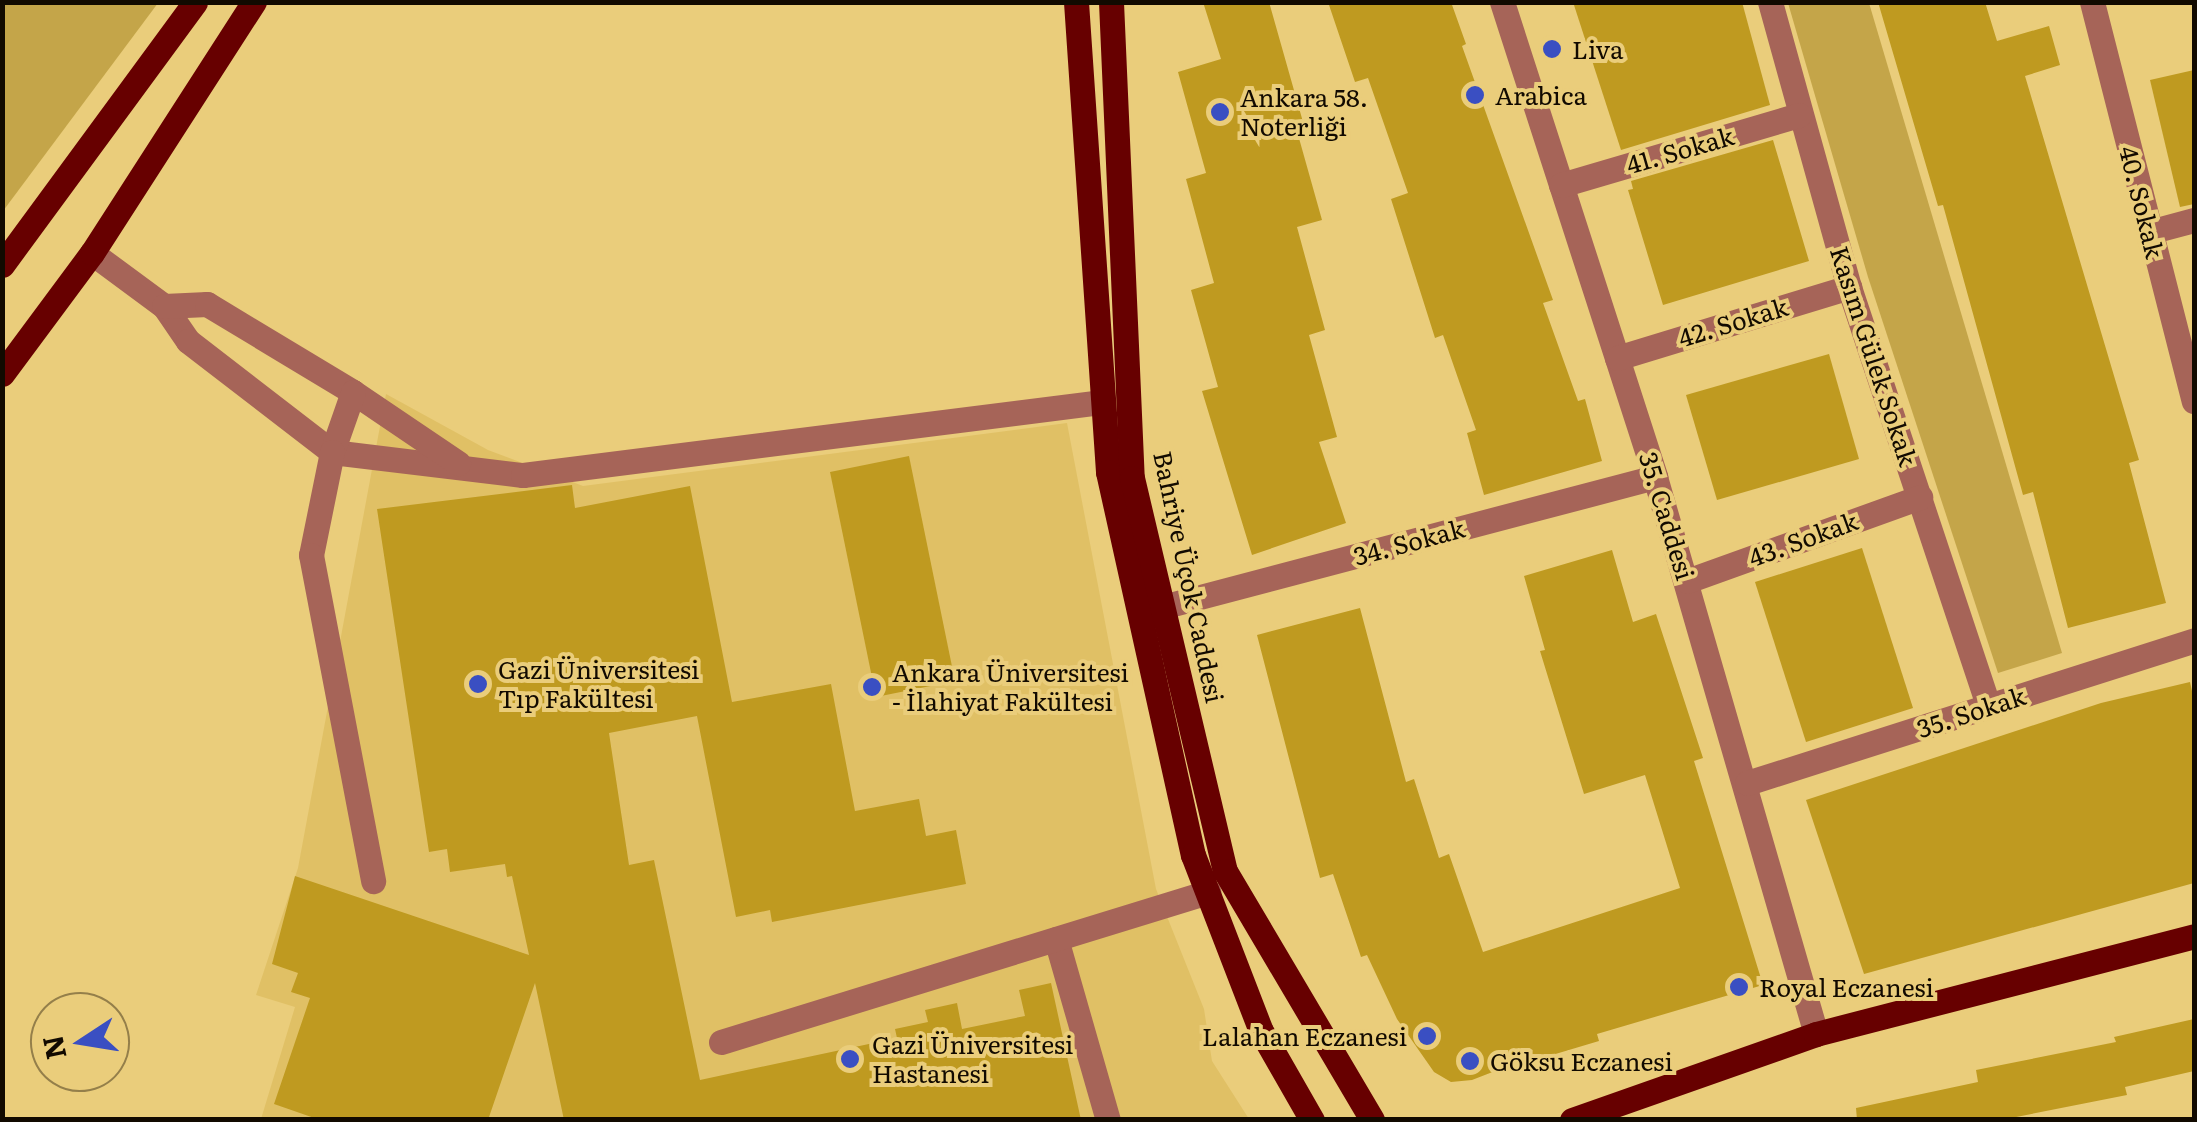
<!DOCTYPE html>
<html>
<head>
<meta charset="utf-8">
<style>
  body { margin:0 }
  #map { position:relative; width:2197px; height:1122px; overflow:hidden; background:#eacd7b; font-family:Literata,serif }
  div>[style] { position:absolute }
  .built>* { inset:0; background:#e0c065 }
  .green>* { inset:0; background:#c4a549 }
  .building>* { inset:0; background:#bf9a20 }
  .minor>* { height:25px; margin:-12.5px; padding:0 12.5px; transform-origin:12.5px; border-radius:12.5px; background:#a66458 }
  .major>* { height:25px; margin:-12.5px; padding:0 12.5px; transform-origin:12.5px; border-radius:12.5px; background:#670000 }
  .dots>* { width:28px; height:28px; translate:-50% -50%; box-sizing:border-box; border:5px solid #eacd7b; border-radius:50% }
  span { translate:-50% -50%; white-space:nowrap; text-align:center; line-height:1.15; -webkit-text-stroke:8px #eacd7b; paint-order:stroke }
  .poi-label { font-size:25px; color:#120a00 }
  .left { translate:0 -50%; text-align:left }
  .right { translate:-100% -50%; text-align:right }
  .street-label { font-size:25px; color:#120a00 }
  .frame { position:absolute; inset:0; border:5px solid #120a00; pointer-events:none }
  .north { position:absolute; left:30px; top:992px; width:100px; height:100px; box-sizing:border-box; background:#eacd7b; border:2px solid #947f4a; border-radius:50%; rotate:258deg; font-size:28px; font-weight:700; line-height:40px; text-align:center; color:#120a00 }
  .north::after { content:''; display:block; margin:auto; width:35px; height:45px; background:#3a4fc2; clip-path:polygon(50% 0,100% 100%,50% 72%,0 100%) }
</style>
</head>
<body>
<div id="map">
  <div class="built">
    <div style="clip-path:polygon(386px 394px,488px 450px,583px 486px,1067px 423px,1156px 889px,1204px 1009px,1212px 1061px,1249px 1119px,261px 1119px,295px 1007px,256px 995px,298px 868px)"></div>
  </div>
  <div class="green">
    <div style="clip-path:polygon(3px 2px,158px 3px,3px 211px,2px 3px)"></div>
    <div style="clip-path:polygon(1788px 3px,1869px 3px,2062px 653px,1998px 673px,1868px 277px)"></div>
  </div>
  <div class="building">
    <div style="clip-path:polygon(1203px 2px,1269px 2px,1303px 122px,1295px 124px,1322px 220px,1297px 227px,1325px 330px,1309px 335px,1337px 437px,1319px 442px,1346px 523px,1252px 555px,1202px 391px,1218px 387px,1191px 290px,1214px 283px,1186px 179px,1206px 173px,1178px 72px,1221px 59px)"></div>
    <div style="clip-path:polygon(1328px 2px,1451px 2px,1466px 44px,1462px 46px,1553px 300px,1543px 303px,1578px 401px,1585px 399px,1602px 461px,1484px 495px,1467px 433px,1476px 430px,1443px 335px,1435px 338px,1391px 199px,1408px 193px,1368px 78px,1355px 82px)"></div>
    <div style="clip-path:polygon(1573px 2px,1742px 2px,1770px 105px,1621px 150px)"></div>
    <div style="clip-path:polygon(1878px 2px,1985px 2px,1997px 41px,2049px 26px,2060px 65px,2025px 76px,2139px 460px,2129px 463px,2166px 603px,2068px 628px,2033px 492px,2023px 495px,1943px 205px,1938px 206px)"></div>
    <div style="clip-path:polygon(2194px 70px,2194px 204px,2180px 207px,2150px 80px)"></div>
    <div style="clip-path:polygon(1773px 140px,1809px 261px,1663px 305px,1628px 190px,1633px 189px,1631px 181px)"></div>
    <div style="clip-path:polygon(1829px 354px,1859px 459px,1717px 500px,1686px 395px)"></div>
    <div style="clip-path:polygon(909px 456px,955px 681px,876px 697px,830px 472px)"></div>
    <div style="clip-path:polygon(572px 485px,575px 508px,690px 486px,732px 702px,831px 684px,855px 811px,919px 799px,926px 836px,956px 830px,966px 884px,772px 922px,770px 910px,736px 917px,697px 716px,609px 733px,629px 865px,654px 860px,700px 1080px,897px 1038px,895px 1029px,928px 1022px,925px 1010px,957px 1003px,962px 1029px,1025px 1016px,1019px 990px,1051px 983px,1081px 1120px,564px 1120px,535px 983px,488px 1120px,320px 1120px,274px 1104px,310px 998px,291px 992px,298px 973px,272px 964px,295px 876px,529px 955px,512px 876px,507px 877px,505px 864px,450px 872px,447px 849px,429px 852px,377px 509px)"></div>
    <div style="clip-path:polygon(1862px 548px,1913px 708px,1806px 742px,1755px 582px)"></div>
    <div style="clip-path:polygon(1612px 550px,1633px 622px,1656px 614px,1703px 758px,1694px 761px,1763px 985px,1597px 1034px,1599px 1041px,1532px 1061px,1531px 1057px,1472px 1080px,1451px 1082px,1434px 1072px,1397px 1019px,1367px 955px,1361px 957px,1333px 874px,1320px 878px,1257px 635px,1360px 608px,1406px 782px,1414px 779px,1439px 858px,1449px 854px,1483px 952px,1680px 888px,1645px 775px,1584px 794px,1540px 651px,1545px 650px,1524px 576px)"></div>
    <div style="clip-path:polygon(2190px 682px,2194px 700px,2194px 883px,1864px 974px,1806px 800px,2101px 703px)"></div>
    <div style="clip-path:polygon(2194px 1019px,2194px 1071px,2125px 1087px,2127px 1095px,2001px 1120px,1857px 1120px,1856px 1108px,1978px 1082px,1976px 1070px,2116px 1042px,2114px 1037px)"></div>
  </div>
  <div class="minor">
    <div style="left:1502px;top:2px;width:499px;rotate:72.1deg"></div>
    <div style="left:1655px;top:477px;width:580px;rotate:73.88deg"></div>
    <div style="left:1770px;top:2px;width:296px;rotate:74.5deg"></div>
    <div style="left:1849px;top:287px;width:441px;rotate:71.6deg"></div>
    <div style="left:2092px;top:2px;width:412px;rotate:75.7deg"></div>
    <div style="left:1561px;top:185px;width:248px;rotate:-16.4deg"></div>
    <div style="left:2149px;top:232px;width:47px;rotate:-14.9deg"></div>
    <div style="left:92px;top:253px;width:89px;rotate:36.4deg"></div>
    <div style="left:164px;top:306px;width:42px;rotate:55.6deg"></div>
    <div style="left:188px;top:341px;width:182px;rotate:37.6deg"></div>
    <div style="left:332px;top:452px;width:192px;rotate:6.9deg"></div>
    <div style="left:523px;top:475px;width:584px;rotate:-7.19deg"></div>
    <div style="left:164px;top:306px;width:43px;rotate:-2.7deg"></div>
    <div style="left:207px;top:304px;width:170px;rotate:31.1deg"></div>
    <div style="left:353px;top:392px;width:127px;rotate:34.1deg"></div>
    <div style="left:1617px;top:358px;width:243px;rotate:-17deg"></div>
    <div style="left:353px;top:392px;width:64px;rotate:109.3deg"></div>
    <div style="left:332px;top:452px;width:105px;rotate:101.5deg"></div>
    <div style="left:311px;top:555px;width:332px;rotate:79.2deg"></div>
    <div style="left:1687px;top:581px;width:248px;rotate:-19.8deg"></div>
    <div style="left:1162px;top:607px;width:510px;rotate:-14.77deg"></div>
    <div style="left:1747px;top:783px;width:469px;rotate:-17.7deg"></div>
    <div style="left:1056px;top:939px;width:188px;rotate:74deg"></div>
    <div style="left:721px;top:1042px;width:510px;rotate:-17.12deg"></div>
  </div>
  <div class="major">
    <div style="left:1076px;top:2px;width:471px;rotate:86.1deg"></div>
    <div style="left:1108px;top:472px;width:392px;rotate:77.5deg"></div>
    <div style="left:1193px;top:855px;width:189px;rotate:68.9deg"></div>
    <div style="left:1261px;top:1031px;width:103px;rotate:60.2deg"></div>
    <div style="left:1111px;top:2px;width:476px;rotate:87.5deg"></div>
    <div style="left:1132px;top:478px;width:404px;rotate:76.7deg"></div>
    <div style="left:1225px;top:871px;width:289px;rotate:59.4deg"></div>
    <div style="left:2px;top:265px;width:326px;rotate:-53.7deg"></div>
    <div style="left:2px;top:374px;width:151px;rotate:-53.4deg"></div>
    <div style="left:92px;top:253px;width:299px;rotate:-57.2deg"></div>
    <div style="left:1572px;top:1120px;width:259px;rotate:-19.4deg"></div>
    <div style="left:1816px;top:1034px;width:390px;rotate:-14.5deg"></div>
  </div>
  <div class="dots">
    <div style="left:1552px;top:49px;background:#3a4fc2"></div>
    <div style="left:1475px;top:95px;background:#3a4fc2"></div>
    <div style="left:1220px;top:112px;background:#3a4fc2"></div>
    <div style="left:478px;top:684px;background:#3a4fc2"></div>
    <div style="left:872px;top:687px;background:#3a4fc2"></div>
    <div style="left:1739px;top:987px;background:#3a4fc2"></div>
    <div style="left:1427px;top:1036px;background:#3a4fc2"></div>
    <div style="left:850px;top:1059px;background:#3a4fc2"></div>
    <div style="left:1470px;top:1061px;background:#3a4fc2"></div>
  </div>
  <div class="poi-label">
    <span class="left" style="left:1572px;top:49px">Liva</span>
    <span class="left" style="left:1495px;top:95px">Arabica</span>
    <span class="left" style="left:1240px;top:112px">Ankara 58.<br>Noterliği</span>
    <span class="left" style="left:498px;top:684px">Gazi Üniversitesi<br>Tıp Fakültesi</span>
    <span class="left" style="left:892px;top:687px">Ankara Üniversitesi<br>- İlahiyat Fakültesi</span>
    <span class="left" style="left:1759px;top:987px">Royal Eczanesi</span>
    <span class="right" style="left:1407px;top:1036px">Lalahan Eczanesi</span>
    <span class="left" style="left:872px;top:1059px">Gazi Üniversitesi<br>Hastanesi</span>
    <span class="left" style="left:1490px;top:1061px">Göksu Eczanesi</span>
  </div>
  <div class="street-label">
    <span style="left:1680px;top:150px;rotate:-16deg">41. Sokak</span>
    <span style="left:2142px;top:202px;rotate:76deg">40. Sokak</span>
    <span style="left:1733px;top:322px;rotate:-17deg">42. Sokak</span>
    <span style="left:1874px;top:356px;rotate:72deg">Kasım Gülek Sokak</span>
    <span style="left:1667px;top:516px;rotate:73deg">35. Caddesi</span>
    <span style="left:1803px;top:539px;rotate:-20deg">43. Sokak</span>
    <span style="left:1409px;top:542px;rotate:-15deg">34. Sokak</span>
    <span style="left:1189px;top:577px;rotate:78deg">Bahriye Üçok Caddesi</span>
    <span style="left:1971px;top:712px;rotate:-18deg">35. Sokak</span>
  </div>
  <div class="frame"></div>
  <div class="north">N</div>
</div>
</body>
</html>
